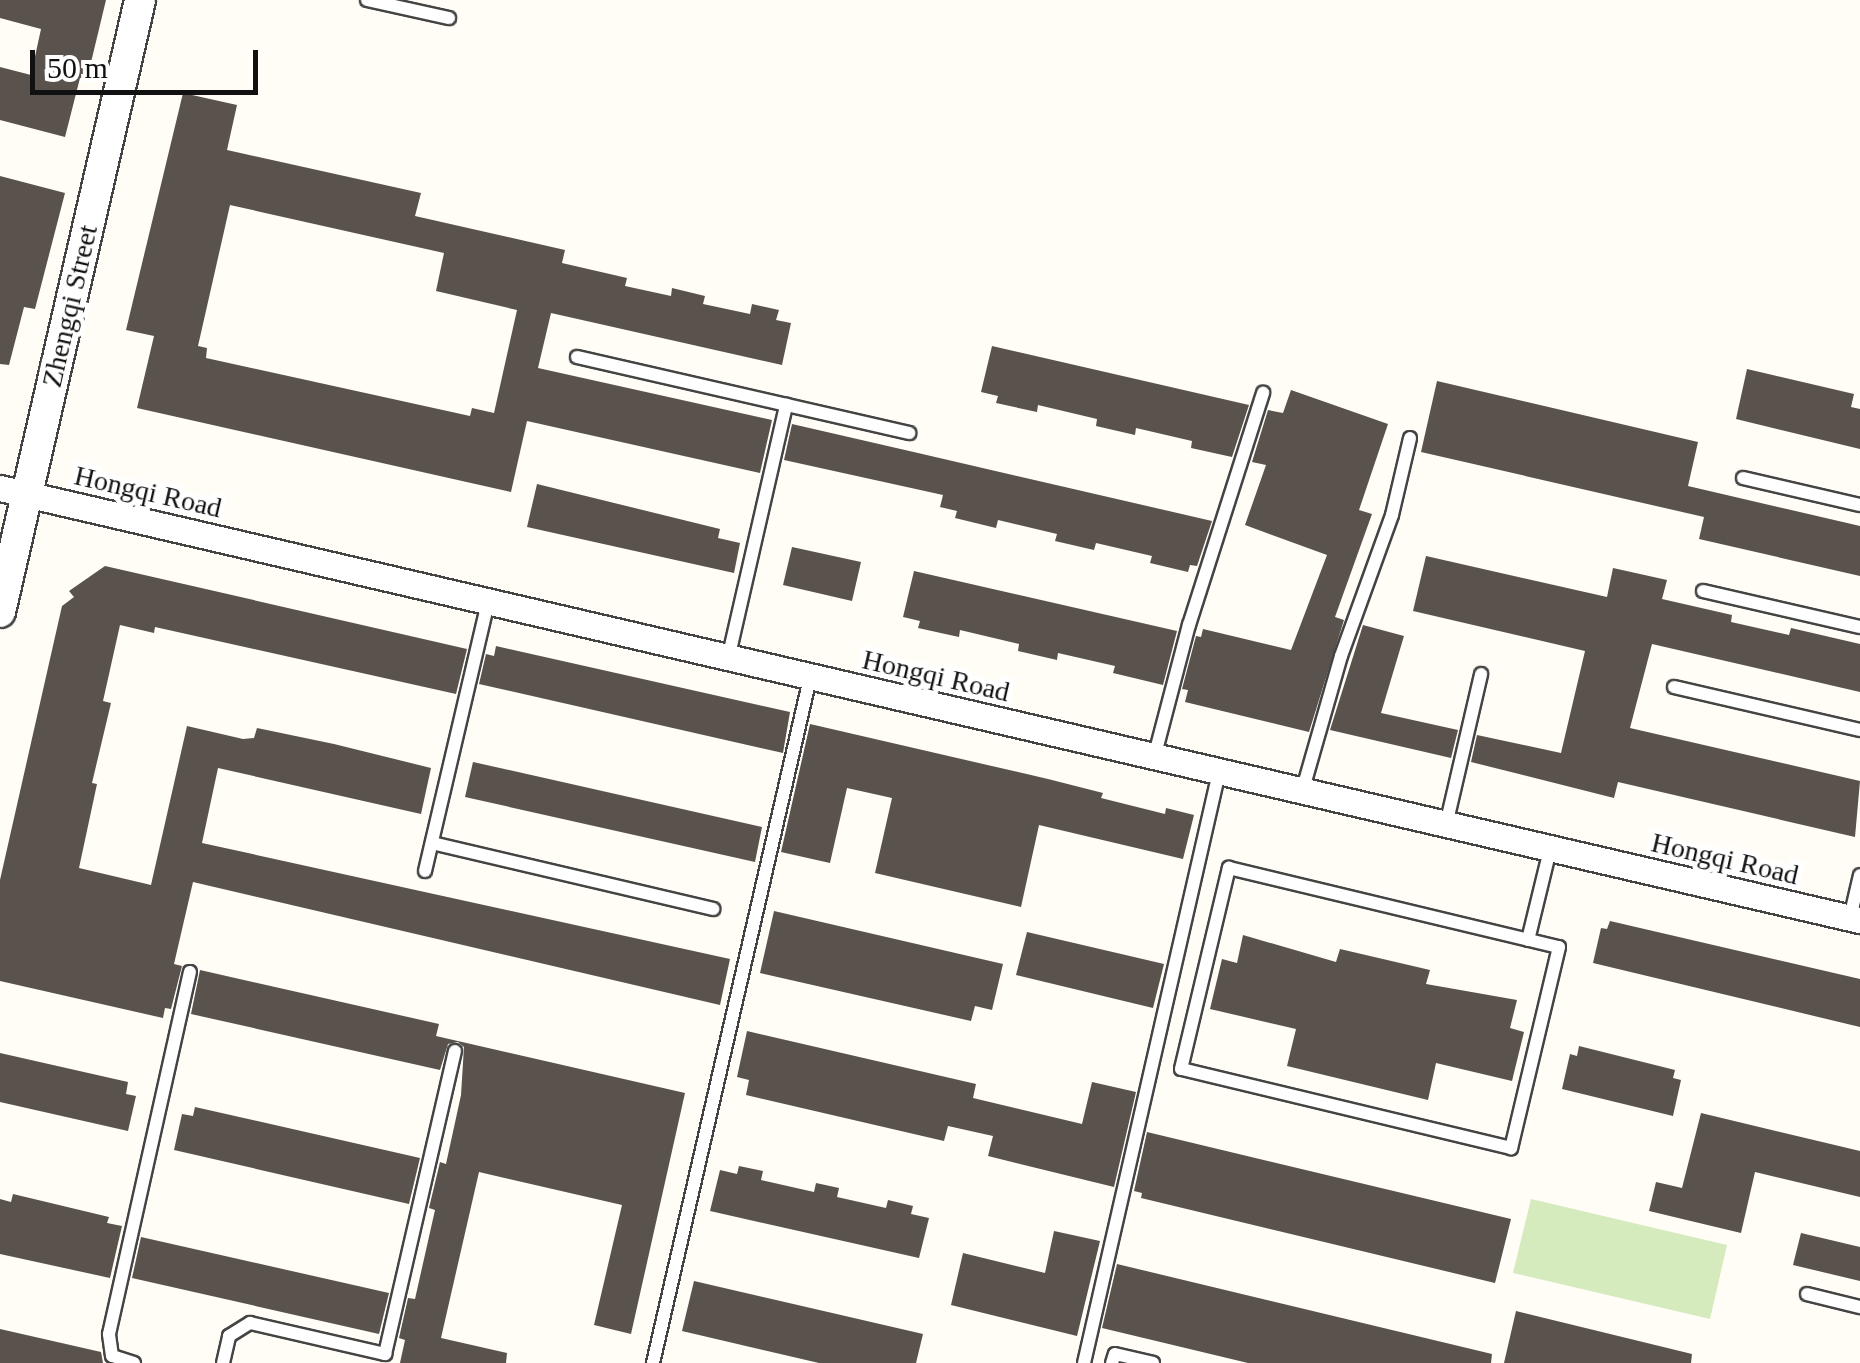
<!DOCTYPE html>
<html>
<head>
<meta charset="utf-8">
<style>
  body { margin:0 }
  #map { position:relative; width:1860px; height:1363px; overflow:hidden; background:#fffdf5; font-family:Georgia,serif }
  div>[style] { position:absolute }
  .green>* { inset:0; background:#d5ebbd }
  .building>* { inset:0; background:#5a524d }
  .roads { filter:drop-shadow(2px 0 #444) drop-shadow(-2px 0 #444) drop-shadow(0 2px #444) drop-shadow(0 -2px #444) }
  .service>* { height:12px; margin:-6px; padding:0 6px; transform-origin:6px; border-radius:6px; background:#fff }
  .minor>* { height:25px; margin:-12.5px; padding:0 12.5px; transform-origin:12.5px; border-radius:12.5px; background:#fff }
  .tertiary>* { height:30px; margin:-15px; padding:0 15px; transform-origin:15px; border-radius:15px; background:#fff }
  span { translate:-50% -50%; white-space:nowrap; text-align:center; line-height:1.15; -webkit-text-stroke:10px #fff; paint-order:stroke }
  .street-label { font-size:28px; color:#111 }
  .scale { position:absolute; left:30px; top:50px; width:228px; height:45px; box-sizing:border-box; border:5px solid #111; border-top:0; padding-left:12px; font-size:30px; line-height:35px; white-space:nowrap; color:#111; -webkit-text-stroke:8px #fff; paint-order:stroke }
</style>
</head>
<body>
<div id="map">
  <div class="green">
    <div style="clip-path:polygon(1531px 1199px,1727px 1245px,1710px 1319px,1513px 1273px)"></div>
  </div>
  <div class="building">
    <div style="clip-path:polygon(0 0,106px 0,87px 79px,80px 78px,65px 137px,0 120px,0 67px,31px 75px,41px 29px,0 18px)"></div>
    <div style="clip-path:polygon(evenodd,183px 93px,237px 105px,227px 150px,421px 193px,415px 216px,565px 250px,562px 263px,627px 278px,625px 286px,671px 296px,672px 288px,705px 296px,703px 304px,750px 314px,752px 304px,779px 310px,776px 320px,791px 323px,782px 365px,551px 313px,538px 368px,772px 420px,760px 473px,527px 421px,511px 492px,137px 408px,154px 336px,126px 330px,183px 93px,230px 205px,444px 253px,436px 291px,517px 310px,494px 413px,472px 408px,470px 416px,206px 358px,207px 348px,198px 346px,230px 205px)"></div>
    <div style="clip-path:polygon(0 176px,65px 193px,35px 309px,24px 307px,9px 365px,0 364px)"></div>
    <div style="clip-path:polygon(992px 346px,1249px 405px,1232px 457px,1191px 448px,1192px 441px,1136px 428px,1135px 435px,1096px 426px,1097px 419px,1038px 405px,1037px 412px,996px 403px,998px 396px,981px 392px)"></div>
    <div style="clip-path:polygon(1747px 369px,1854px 394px,1851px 407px,1860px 409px,1860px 449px,1736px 419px)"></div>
    <div style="clip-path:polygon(1437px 381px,1698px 442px,1688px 486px,1860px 526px,1860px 576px,1699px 539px,1704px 517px,1421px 452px)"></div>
    <div style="clip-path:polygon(1291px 390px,1388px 424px,1359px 510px,1372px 514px,1335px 617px,1344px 620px,1309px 732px,1185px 702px,1188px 690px,1182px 689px,1196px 636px,1201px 637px,1203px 629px,1291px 650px,1327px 555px,1245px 525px,1266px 465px,1252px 462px,1268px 410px,1283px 413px)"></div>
    <div style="clip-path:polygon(792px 424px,918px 453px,1212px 521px,1197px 566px,1190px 565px,1188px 572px,1150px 563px,1152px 556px,1096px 543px,1094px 550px,1055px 541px,1057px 534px,998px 520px,996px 528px,955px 518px,957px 511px,940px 507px,943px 495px,784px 460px)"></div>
    <div style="clip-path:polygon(537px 484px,720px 529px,718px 538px,740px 543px,734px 573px,527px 527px)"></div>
    <div style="clip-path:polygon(792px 547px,861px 562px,852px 601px,783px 585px)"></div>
    <div style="clip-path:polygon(1426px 556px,1607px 597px,1613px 568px,1667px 580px,1662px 599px,1732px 615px,1731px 622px,1789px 635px,1791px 628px,1860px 644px,1860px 692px,1652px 644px,1630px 728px,1860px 781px,1855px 837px,1618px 782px,1614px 798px,1471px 762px,1477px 735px,1561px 753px,1585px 651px,1413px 611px)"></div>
    <div style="clip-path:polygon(105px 566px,467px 649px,456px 694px,155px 627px,154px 633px,120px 625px,103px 701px,111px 703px,92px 783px,97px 784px,79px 868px,151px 885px,187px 726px,243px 739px,254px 738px,257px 728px,334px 744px,431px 768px,421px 814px,218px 768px,202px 843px,730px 959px,720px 1005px,193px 882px,174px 964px,182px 966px,171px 1009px,165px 1008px,163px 1018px,0 981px,0 880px,62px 606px,74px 597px,69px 591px)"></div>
    <div style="clip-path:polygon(914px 571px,1177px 631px,1163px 685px,1113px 673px,1115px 666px,1058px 653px,1057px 660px,1018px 651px,1019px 644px,960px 630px,959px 637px,918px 628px,920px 621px,903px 617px)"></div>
    <div style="clip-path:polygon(1363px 625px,1404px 636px,1381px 713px,1458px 730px,1451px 758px,1330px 730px)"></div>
    <div style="clip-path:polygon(496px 646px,790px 712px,783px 753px,479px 684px,486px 654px,494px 656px)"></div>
    <div style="clip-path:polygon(810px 724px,1048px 779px,1103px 793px,1101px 798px,1165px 814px,1166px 808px,1194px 815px,1183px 859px,1039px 825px,1021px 907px,875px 873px,892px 798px,847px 788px,830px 863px,781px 852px)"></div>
    <div style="clip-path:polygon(473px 762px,762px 827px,755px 862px,465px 797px)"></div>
    <div style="clip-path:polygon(774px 911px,1003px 964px,992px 1010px,975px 1006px,971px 1021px,760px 973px)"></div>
    <div style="clip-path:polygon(1610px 921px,1860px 979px,1860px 1027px,1593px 963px,1601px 928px,1607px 929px)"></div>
    <div style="clip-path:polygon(1027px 932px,1164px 964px,1153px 1008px,1016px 975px)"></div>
    <div style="clip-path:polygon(1243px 935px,1336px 962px,1340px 949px,1430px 970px,1426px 984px,1517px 1000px,1510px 1028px,1524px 1032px,1512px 1081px,1436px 1063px,1428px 1100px,1287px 1066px,1296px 1029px,1210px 1009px,1222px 959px,1237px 963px)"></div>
    <div style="clip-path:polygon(200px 970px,439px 1024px,436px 1036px,685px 1093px,631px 1334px,594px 1325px,622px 1205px,479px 1172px,441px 1338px,507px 1353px,506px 1363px,400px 1363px,405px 1340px,399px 1338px,408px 1298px,415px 1299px,435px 1210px,429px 1208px,440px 1162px,446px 1164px,461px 1095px,464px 1047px,458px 1042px,448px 1044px,440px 1070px,191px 1014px)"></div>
    <div style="clip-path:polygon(747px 1031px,976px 1084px,973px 1098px,1082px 1124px,1092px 1082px,1136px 1092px,1114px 1187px,988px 1156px,993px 1136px,948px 1126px,944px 1141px,746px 1095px,749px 1080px,737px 1077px)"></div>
    <div style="clip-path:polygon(1579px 1046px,1675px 1070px,1673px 1078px,1681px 1080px,1673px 1116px,1562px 1089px,1570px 1054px,1577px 1056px)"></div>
    <div style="clip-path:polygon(0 1053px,128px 1082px,126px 1094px,136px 1096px,128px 1131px,0 1102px)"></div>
    <div style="clip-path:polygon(195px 1107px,420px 1158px,409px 1204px,174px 1150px,182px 1114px,193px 1116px)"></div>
    <div style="clip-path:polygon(1701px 1113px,1860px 1151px,1860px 1197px,1755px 1172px,1741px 1233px,1649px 1211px,1656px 1182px,1682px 1188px)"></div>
    <div style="clip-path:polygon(1147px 1132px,1511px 1219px,1495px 1283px,1141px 1198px,1142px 1193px,1134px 1191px)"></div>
    <div style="clip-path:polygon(739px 1166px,763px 1171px,761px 1180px,814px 1192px,816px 1183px,839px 1188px,837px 1197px,886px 1208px,888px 1200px,913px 1206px,911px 1214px,929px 1218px,919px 1258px,710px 1211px,720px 1170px,737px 1174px)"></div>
    <div style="clip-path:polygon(13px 1194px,109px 1217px,107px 1223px,122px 1226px,110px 1278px,0 1254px,0 1199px,11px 1202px)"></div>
    <div style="clip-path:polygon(1054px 1231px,1100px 1241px,1077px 1336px,951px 1305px,963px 1253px,1045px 1273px)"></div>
    <div style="clip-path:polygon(1801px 1233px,1860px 1247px,1860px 1281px,1793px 1265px)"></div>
    <div style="clip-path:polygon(141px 1237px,389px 1293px,379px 1334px,132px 1278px)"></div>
    <div style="clip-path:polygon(1117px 1264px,1492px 1354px,1491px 1363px,1248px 1363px,1102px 1328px)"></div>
    <div style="clip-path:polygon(694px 1281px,923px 1334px,916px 1363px,819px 1363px,682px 1331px)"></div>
    <div style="clip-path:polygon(1516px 1311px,1692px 1354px,1691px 1363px,1504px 1363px)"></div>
    <div style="clip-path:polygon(0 1329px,101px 1352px,103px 1363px,0 1363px)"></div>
  </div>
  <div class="roads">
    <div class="service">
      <div style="left:367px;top:0;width:84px;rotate:12.4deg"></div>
      <div style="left:577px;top:357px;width:341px;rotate:12.9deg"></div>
      <div style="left:1743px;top:478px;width:120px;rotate:13deg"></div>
      <div style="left:1703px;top:591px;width:161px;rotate:12.9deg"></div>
      <div style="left:728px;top:659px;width:261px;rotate:-77.1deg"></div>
      <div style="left:1674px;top:687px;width:191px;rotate:13deg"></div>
      <div style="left:1154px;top:758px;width:138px;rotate:-75.3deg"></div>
      <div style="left:1189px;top:625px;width:244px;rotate:-72.3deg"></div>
      <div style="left:1302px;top:792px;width:141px;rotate:-74deg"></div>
      <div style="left:1341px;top:656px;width:150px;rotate:-70.1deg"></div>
      <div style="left:1392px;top:515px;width:79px;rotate:-76.8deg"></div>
      <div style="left:1446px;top:825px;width:155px;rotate:-76.9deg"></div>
      <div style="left:432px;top:843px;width:289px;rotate:13.2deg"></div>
      <div style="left:1229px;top:868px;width:339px;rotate:13.5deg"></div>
      <div style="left:1559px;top:947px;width:207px;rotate:103.4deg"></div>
      <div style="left:1511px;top:1148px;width:339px;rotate:-166.5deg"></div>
      <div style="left:1181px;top:1069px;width:207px;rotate:-76.6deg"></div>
      <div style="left:425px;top:871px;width:275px;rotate:-76.8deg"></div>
      <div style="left:1850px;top:918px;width:44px;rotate:-76.9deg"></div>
      <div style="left:1528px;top:940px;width:93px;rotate:-76.3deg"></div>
      <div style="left:1807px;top:1294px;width:55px;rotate:13.8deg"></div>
      <div style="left:134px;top:1363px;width:23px;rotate:-162deg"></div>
      <div style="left:112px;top:1356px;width:22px;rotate:-98deg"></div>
      <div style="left:109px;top:1334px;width:371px;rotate:-77.4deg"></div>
      <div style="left:223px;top:1363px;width:28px;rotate:-77deg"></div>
      <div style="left:229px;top:1336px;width:25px;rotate:-32deg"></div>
      <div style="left:250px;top:1323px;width:139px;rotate:12.9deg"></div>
      <div style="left:385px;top:1354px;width:311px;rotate:-77deg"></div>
      <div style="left:653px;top:1363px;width:703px;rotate:-77.09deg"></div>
      <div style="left:1084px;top:1363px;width:606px;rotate:-77.13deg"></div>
      <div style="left:1112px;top:1363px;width:9px;rotate:-72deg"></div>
      <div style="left:1115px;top:1354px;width:39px;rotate:13deg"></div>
    </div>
    <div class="minor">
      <div style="left:0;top:488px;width:1910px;rotate:13.08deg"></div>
    </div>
    <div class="tertiary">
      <div style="left:0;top:612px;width:628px;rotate:-77.11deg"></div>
    </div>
  </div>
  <div class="street-label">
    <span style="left:70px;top:306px;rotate:-77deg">Zhengqi Street</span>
    <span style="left:148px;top:492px;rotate:13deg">Hongqi Road</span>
    <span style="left:936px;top:676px;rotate:13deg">Hongqi Road</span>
    <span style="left:1725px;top:859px;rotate:13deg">Hongqi Road</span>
  </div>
  <div class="scale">50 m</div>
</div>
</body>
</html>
